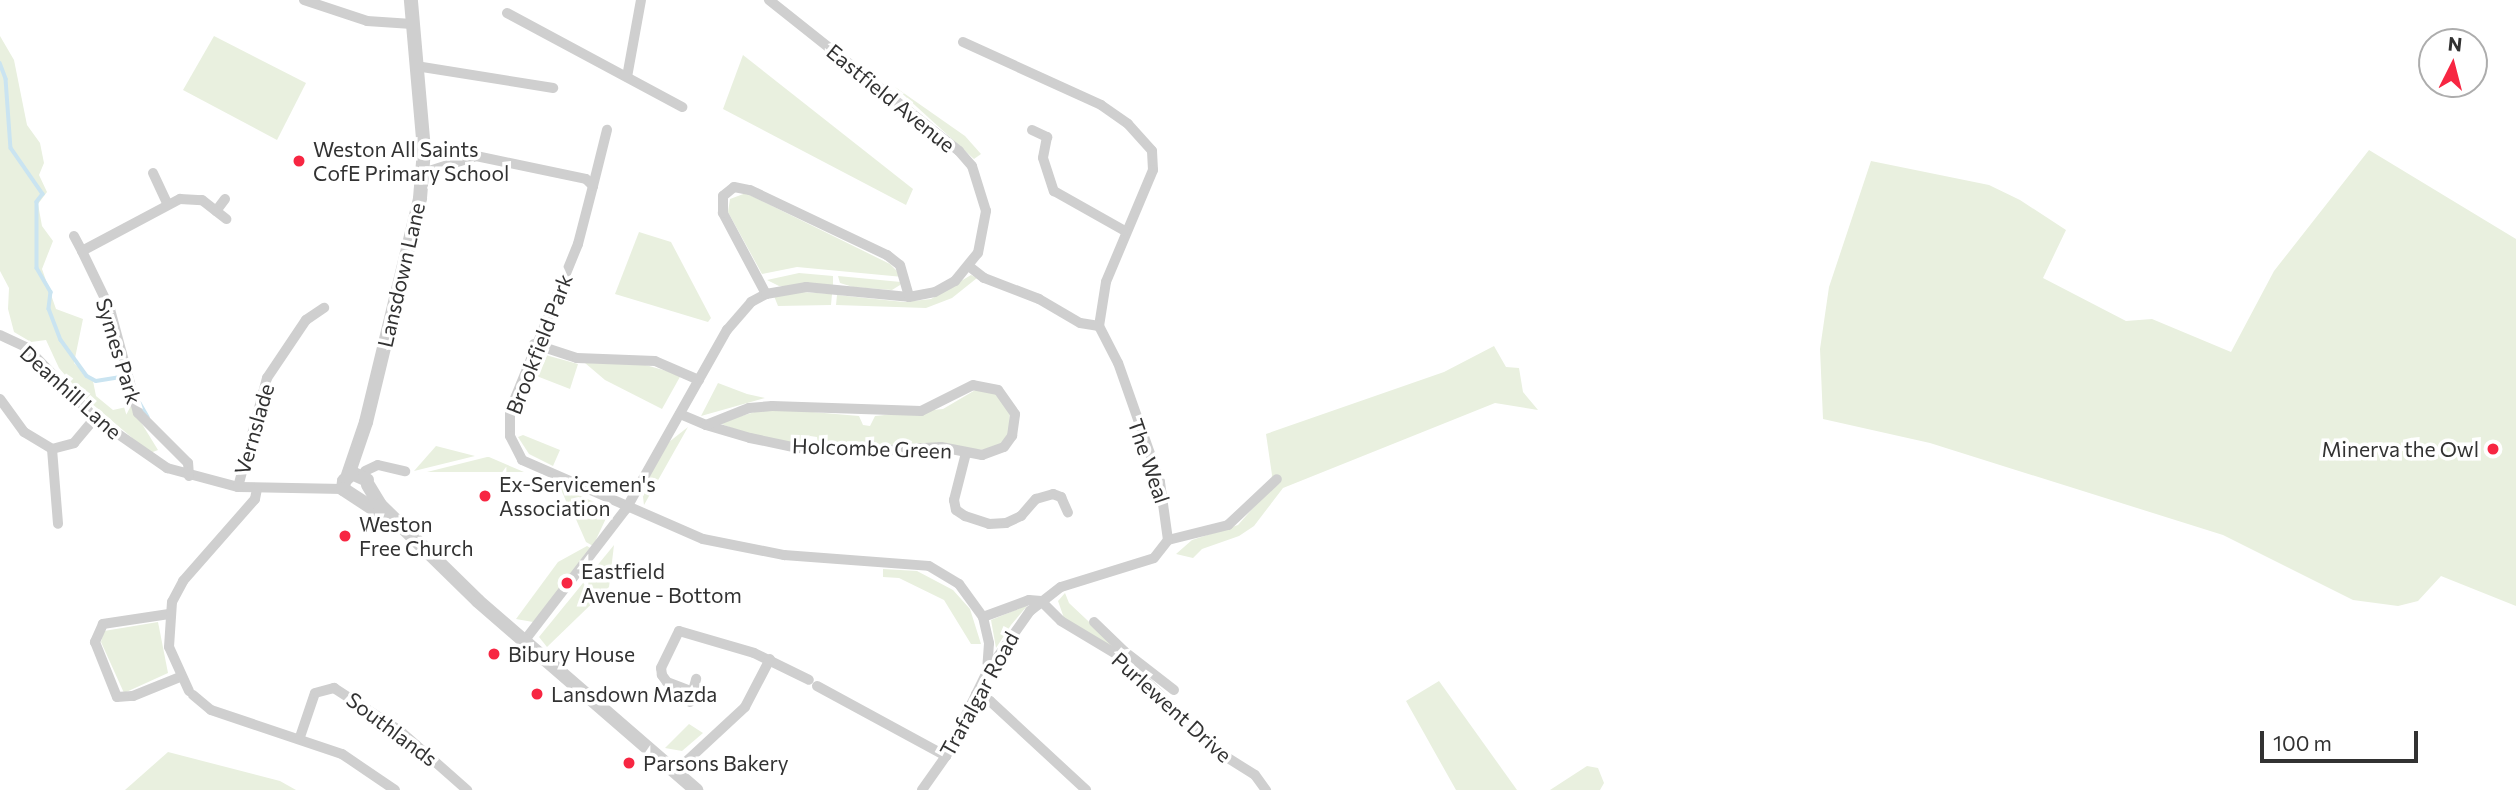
<!DOCTYPE html>
<html>
<head>
<meta charset="utf-8">
<style>
  body { margin:0 }
  #map { position:relative; width:2516px; height:790px; overflow:hidden; background:#fff; font-family:Commissioner,sans-serif }
  div>[style] { position:absolute }
  .green>* { inset:0; background:#e9f0df }
  .stream>* { height:3.5px; margin:-1.75px; padding:0 1.75px; transform-origin:1.75px; border-radius:1.75px; background:#cae4f1 }
  .minor>* { height:10px; margin:-5px; padding:0 5px; transform-origin:5px; border-radius:5px; background:#cfcfcf }
  .tertiary>* { height:14px; margin:-7px; padding:0 7px; transform-origin:7px; border-radius:7px; background:#cfcfcf }
  .dots>* { width:19px; height:19px; translate:-50% -50%; box-sizing:border-box; border:4px solid #fff; border-radius:50% }
  span { translate:-50% -50%; white-space:nowrap; text-align:center; line-height:1.15; -webkit-text-stroke:7px #fff; paint-order:stroke }
  .street-label { font-size:21px; color:#323232 }
  .poi-label { font-size:21px; color:#323232 }
  .left { translate:0 -50%; text-align:left }
  .right { translate:-100% -50%; text-align:right }
  .north { position:absolute; left:2418px; top:28px; width:70px; height:70px; box-sizing:border-box; background:#fff; border:2px solid #adadad; border-radius:50%; rotate:6deg; font-size:19px; font-weight:700; line-height:28px; text-align:center; color:#323232 }
  .north::after { content:''; display:block; margin:auto; width:24px; height:32px; background:#f72642; clip-path:polygon(50% 0,100% 100%,50% 72%,0 100%) }
  .scale { position:absolute; left:2260px; top:731px; width:158px; height:32px; box-sizing:border-box; border:4px solid #323232; border-top:0; padding-left:9px; font-size:21px; line-height:24px; white-space:nowrap; color:#323232; -webkit-text-stroke:5px #fff; paint-order:stroke }
</style>
</head>
<body>
<div id="map">
  <div class="green">
    <div style="clip-path:polygon(0 36px,14px 60px,27px 125px,40px 143px,44px 163px,39px 175px,47px 192px,38px 204px,42px 226px,53px 241px,42px 269px,56px 309px,83px 319px,74px 363px,93px 381px,96px 396px,113px 410px,131px 406px,158px 450px,150px 453px,84px 397px,59px 368px,46px 340px,31px 342px,14px 332px,8px 309px,9px 288px,0 271px)"></div>
    <div style="clip-path:polygon(214px 36px,306px 83px,277px 140px,183px 90px)"></div>
    <div style="clip-path:polygon(743px 55px,913px 189px,906px 205px,723px 109px)"></div>
    <div style="clip-path:polygon(895px 87px,965px 136px,981px 154px,974px 159px)"></div>
    <div style="clip-path:polygon(2369px 150px,2516px 239px,2516px 606px,2441px 576px,2418px 601px,2398px 606px,2353px 600px,2223px 535px,1930px 443px,1823px 419px,1820px 349px,1829px 287px,1871px 161px,1989px 185px,2020px 200px,2066px 230px,2043px 278px,2126px 321px,2152px 319px,2231px 352px,2274px 271px)"></div>
    <div style="clip-path:polygon(746px 193px,890px 264px,903px 277px,797px 267px,762px 274px,728px 212px,730px 199px)"></div>
    <div style="clip-path:polygon(639px 232px,671px 242px,711px 318px,708px 322px,615px 294px)"></div>
    <div style="clip-path:polygon(799px 273px,833px 276px,833px 286px,779px 286px,767px 280px)"></div>
    <div style="clip-path:polygon(971px 275px,977px 278px,952px 298px,926px 308px,836px 305px,837px 295px,904px 302px,931px 299px)"></div>
    <div style="clip-path:polygon(838px 276px,901px 282px,900px 285px,892px 290px,853px 287px,840px 283px)"></div>
    <div style="clip-path:polygon(802px 292px,832px 294px,831px 305px,778px 306px,774px 296px)"></div>
    <div style="clip-path:polygon(1494px 346px,1506px 367px,1519px 368px,1523px 392px,1538px 410px,1495px 403px,1283px 488px,1254px 526px,1239px 536px,1202px 549px,1193px 558px,1176px 554px,1192px 540px,1238px 525px,1269px 490px,1272px 475px,1266px 434px,1444px 372px)"></div>
    <div style="clip-path:polygon(542px 354px,578px 364px,570px 389px,534px 375px)"></div>
    <div style="clip-path:polygon(585px 363px,642px 364px,681px 375px,662px 409px,605px 380px)"></div>
    <div style="clip-path:polygon(718px 383px,747px 394px,765px 398px,701px 416px)"></div>
    <div style="clip-path:polygon(977px 389px,995px 392px,1010px 407px,1009px 436px,992px 450px,818px 445px,817px 437px,810px 436px,802px 445px,755px 437px,719px 423px,761px 410px,789px 410px,859px 416px,863px 425px,870px 426px,875px 416px,943px 409px)"></div>
    <div style="clip-path:polygon(688px 427px,644px 505px,642px 489px,669px 442px)"></div>
    <div style="clip-path:polygon(523px 435px,560px 450px,553px 466px,529px 454px,518px 437px)"></div>
    <div style="clip-path:polygon(436px 446px,475px 456px,414px 471px)"></div>
    <div style="clip-path:polygon(489px 457px,524px 472px,427px 472px,487px 457px)"></div>
    <div style="clip-path:polygon(560px 487px,608px 508px,607px 511px,572px 515px)"></div>
    <div style="clip-path:polygon(608px 514px,593px 546px,586px 542px,575px 517px)"></div>
    <div style="clip-path:polygon(614px 545px,609px 587px,547px 647px,539px 637px)"></div>
    <div style="clip-path:polygon(587px 546px,592px 549px,533px 622px,516px 619px,558px 562px)"></div>
    <div style="clip-path:polygon(883px 569px,917px 571px,953px 590px,970px 609px,981px 644px,971px 644px,944px 600px,899px 578px,883px 577px)"></div>
    <div style="clip-path:polygon(1065px 593px,1069px 603px,1121px 652px,1064px 618px,1058px 601px)"></div>
    <div style="clip-path:polygon(1028px 605px,1011px 625px,996px 648px,991px 620px)"></div>
    <div style="clip-path:polygon(158px 622px,168px 673px,124px 693px,101px 642px,104px 631px)"></div>
    <div style="clip-path:polygon(1439px 681px,1517px 790px,1456px 790px,1406px 701px)"></div>
    <div style="clip-path:polygon(689px 724px,703px 733px,682px 751px,665px 748px)"></div>
    <div style="clip-path:polygon(168px 752px,280px 781px,296px 790px,125px 790px)"></div>
    <div style="clip-path:polygon(1587px 766px,1598px 768px,1604px 783px,1600px 790px,1550px 790px)"></div>
  </div>
  <div class="stream">
    <div style="left:0;top:63px;width:17px;rotate:69deg"></div>
    <div style="left:6px;top:79px;width:69px;rotate:85.9deg"></div>
    <div style="left:11px;top:148px;width:56px;rotate:55.2deg"></div>
    <div style="left:43px;top:194px;width:10px;rotate:127deg"></div>
    <div style="left:37px;top:202px;width:66px;rotate:90deg"></div>
    <div style="left:37px;top:268px;width:28px;rotate:60deg"></div>
    <div style="left:51px;top:292px;width:17px;rotate:97deg"></div>
    <div style="left:49px;top:309px;width:33px;rotate:69deg"></div>
    <div style="left:61px;top:340px;width:44px;rotate:54.2deg"></div>
    <div style="left:87px;top:376px;width:10px;rotate:29deg"></div>
    <div style="left:96px;top:381px;width:31px;rotate:-9deg"></div>
    <div style="left:140px;top:403px;width:16px;rotate:60deg"></div>
  </div>
  <div class="minor">
    <div style="left:304px;top:0;width:66px;rotate:18.4deg"></div>
    <div style="left:367px;top:21px;width:45px;rotate:3.8deg"></div>
    <div style="left:507px;top:13px;width:199px;rotate:28.2deg"></div>
    <div style="left:963px;top:42px;width:152px;rotate:24.5deg"></div>
    <div style="left:1101px;top:105px;width:33px;rotate:35deg"></div>
    <div style="left:1128px;top:124px;width:36px;rotate:48deg"></div>
    <div style="left:1152px;top:151px;width:19px;rotate:87deg"></div>
    <div style="left:1153px;top:170px;width:121px;rotate:112.8deg"></div>
    <div style="left:1106px;top:282px;width:45px;rotate:99deg"></div>
    <div style="left:416px;top:66px;width:139px;rotate:9.1deg"></div>
    <div style="left:627px;top:77px;width:78px;rotate:-79.7deg"></div>
    <div style="left:1032px;top:130px;width:17px;rotate:25deg"></div>
    <div style="left:1047px;top:137px;width:21px;rotate:101deg"></div>
    <div style="left:1043px;top:158px;width:35px;rotate:72deg"></div>
    <div style="left:1054px;top:191px;width:81px;rotate:29.4deg"></div>
    <div style="left:153px;top:173px;width:33px;rotate:65deg"></div>
    <div style="left:423px;top:173px;width:56px;rotate:-17.8deg"></div>
    <div style="left:476px;top:156px;width:112px;rotate:11.8deg"></div>
    <div style="left:586px;top:179px;width:10px;rotate:45deg"></div>
    <div style="left:593px;top:186px;width:60px;rotate:104.5deg"></div>
    <div style="left:578px;top:244px;width:180px;rotate:112.2deg"></div>
    <div style="left:510px;top:411px;width:25px;rotate:90deg"></div>
    <div style="left:510px;top:436px;width:27px;rotate:63deg"></div>
    <div style="left:522px;top:460px;width:197px;rotate:23.6deg"></div>
    <div style="left:703px;top:539px;width:83px;rotate:11.2deg"></div>
    <div style="left:784px;top:555px;width:145px;rotate:4.3deg"></div>
    <div style="left:929px;top:566px;width:35px;rotate:31deg"></div>
    <div style="left:959px;top:584px;width:41px;rotate:54deg"></div>
    <div style="left:983px;top:617px;width:27px;rotate:77deg"></div>
    <div style="left:989px;top:643px;width:29px;rotate:94deg"></div>
    <div style="left:593px;top:186px;width:58px;rotate:-76deg"></div>
    <div style="left:216px;top:211px;width:15px;rotate:-53deg"></div>
    <div style="left:74px;top:236px;width:17px;rotate:62deg"></div>
    <div style="left:766px;top:294px;width:92px;rotate:-118deg"></div>
    <div style="left:723px;top:213px;width:17px;rotate:-90deg"></div>
    <div style="left:723px;top:196px;width:14px;rotate:-39deg"></div>
    <div style="left:734px;top:187px;width:16px;rotate:11deg"></div>
    <div style="left:750px;top:190px;width:152px;rotate:25.4deg"></div>
    <div style="left:887px;top:255px;width:16px;rotate:38deg"></div>
    <div style="left:900px;top:265px;width:33px;rotate:74deg"></div>
    <div style="left:0;top:335px;width:29px;rotate:25deg"></div>
    <div style="left:26px;top:347px;width:99px;rotate:45.8deg"></div>
    <div style="left:95px;top:418px;width:88px;rotate:34.8deg"></div>
    <div style="left:167px;top:468px;width:73px;rotate:15deg"></div>
    <div style="left:238px;top:487px;width:105px;rotate:1.1deg"></div>
    <div style="left:534px;top:344px;width:45px;rotate:18deg"></div>
    <div style="left:577px;top:358px;width:78px;rotate:2.2deg"></div>
    <div style="left:655px;top:361px;width:48px;rotate:23.4deg"></div>
    <div style="left:0;top:399px;width:41px;rotate:54deg"></div>
    <div style="left:24px;top:432px;width:33px;rotate:31deg"></div>
    <div style="left:52px;top:449px;width:23px;rotate:-15deg"></div>
    <div style="left:74px;top:443px;width:33px;rotate:-50deg"></div>
    <div style="left:680px;top:414px;width:28px;rotate:23deg"></div>
    <div style="left:706px;top:425px;width:46px;rotate:16.5deg"></div>
    <div style="left:750px;top:438px;width:49px;rotate:11.8deg"></div>
    <div style="left:798px;top:448px;width:77px;rotate:2.2deg"></div>
    <div style="left:875px;top:451px;width:66px;rotate:-3.5deg"></div>
    <div style="left:941px;top:447px;width:42px;rotate:11deg"></div>
    <div style="left:982px;top:455px;width:23px;rotate:-20deg"></div>
    <div style="left:1004px;top:447px;width:14px;rotate:-54deg"></div>
    <div style="left:1012px;top:436px;width:22px;rotate:-82deg"></div>
    <div style="left:1015px;top:414px;width:29px;rotate:-125deg"></div>
    <div style="left:998px;top:390px;width:25px;rotate:-169deg"></div>
    <div style="left:973px;top:385px;width:58px;rotate:153.4deg"></div>
    <div style="left:921px;top:411px;width:149px;rotate:-178.1deg"></div>
    <div style="left:772px;top:406px;width:23px;rotate:175deg"></div>
    <div style="left:749px;top:408px;width:46px;rotate:158.4deg"></div>
    <div style="left:52px;top:449px;width:75px;rotate:85.4deg"></div>
    <div style="left:966px;top:453px;width:49px;rotate:104.3deg"></div>
    <div style="left:954px;top:500px;width:10px;rotate:79deg"></div>
    <div style="left:956px;top:510px;width:11px;rotate:34deg"></div>
    <div style="left:965px;top:516px;width:25px;rotate:18deg"></div>
    <div style="left:989px;top:524px;width:17px;rotate:-3deg"></div>
    <div style="left:1006px;top:523px;width:17px;rotate:-25deg"></div>
    <div style="left:1021px;top:516px;width:23px;rotate:-49deg"></div>
    <div style="left:1036px;top:499px;width:18px;rotate:-16deg"></div>
    <div style="left:1053px;top:494px;width:9px;rotate:21deg"></div>
    <div style="left:1061px;top:497px;width:17px;rotate:66deg"></div>
    <div style="left:365px;top:471px;width:14px;rotate:-25deg"></div>
    <div style="left:378px;top:465px;width:28px;rotate:13deg"></div>
    <div style="left:189px;top:476px;width:13px;rotate:-94deg"></div>
    <div style="left:188px;top:463px;width:71px;rotate:-135deg"></div>
    <div style="left:138px;top:413px;width:108px;rotate:-105.1deg"></div>
    <div style="left:110px;top:309px;width:64px;rotate:-115.8deg"></div>
    <div style="left:82px;top:251px;width:111px;rotate:-28deg"></div>
    <div style="left:180px;top:199px;width:22px;rotate:3deg"></div>
    <div style="left:202px;top:200px;width:31px;rotate:38deg"></div>
    <div style="left:238px;top:487px;width:113px;rotate:-75.1deg"></div>
    <div style="left:267px;top:378px;width:70px;rotate:-56.1deg"></div>
    <div style="left:306px;top:320px;width:22px;rotate:-34deg"></div>
    <div style="left:1168px;top:540px;width:62px;rotate:-14deg"></div>
    <div style="left:1228px;top:525px;width:67px;rotate:-43.2deg"></div>
    <div style="left:1041px;top:601px;width:28px;rotate:45deg"></div>
    <div style="left:1061px;top:621px;width:70px;rotate:31deg"></div>
    <div style="left:1121px;top:657px;width:138px;rotate:44.1deg"></div>
    <div style="left:1220px;top:753px;width:41px;rotate:32.2deg"></div>
    <div style="left:1255px;top:775px;width:19px;rotate:54deg"></div>
    <div style="left:169px;top:614px;width:67px;rotate:171.4deg"></div>
    <div style="left:103px;top:624px;width:20px;rotate:114deg"></div>
    <div style="left:95px;top:642px;width:59px;rotate:68.2deg"></div>
    <div style="left:117px;top:697px;width:16px;rotate:-4deg"></div>
    <div style="left:133px;top:696px;width:51px;rotate:-22deg"></div>
    <div style="left:983px;top:617px;width:49px;rotate:-20.3deg"></div>
    <div style="left:1029px;top:600px;width:12px;rotate:5deg"></div>
    <div style="left:1094px;top:622px;width:43px;rotate:44.1deg"></div>
    <div style="left:525px;top:640px;width:165px;rotate:-52.4deg"></div>
    <div style="left:626px;top:509px;width:206px;rotate:-60.6deg"></div>
    <div style="left:727px;top:330px;width:37px;rotate:-49deg"></div>
    <div style="left:751px;top:302px;width:17px;rotate:-28deg"></div>
    <div style="left:766px;top:294px;width:41px;rotate:-9.9deg"></div>
    <div style="left:806px;top:287px;width:103px;rotate:5.5deg"></div>
    <div style="left:909px;top:297px;width:26px;rotate:-11deg"></div>
    <div style="left:935px;top:292px;width:23px;rotate:-29deg"></div>
    <div style="left:955px;top:281px;width:36px;rotate:-51deg"></div>
    <div style="left:978px;top:253px;width:43px;rotate:-79.2deg"></div>
    <div style="left:986px;top:211px;width:47px;rotate:-107.3deg"></div>
    <div style="left:972px;top:166px;width:20px;rotate:-131deg"></div>
    <div style="left:959px;top:151px;width:243px;rotate:-141.5deg"></div>
    <div style="left:1121px;top:657px;width:6px;rotate:-51deg"></div>
    <div style="left:1125px;top:652px;width:62px;rotate:37.8deg"></div>
    <div style="left:817px;top:686px;width:147px;rotate:28.5deg"></div>
    <div style="left:189px;top:691px;width:48px;rotate:-114.4deg"></div>
    <div style="left:169px;top:647px;width:45px;rotate:-86.2deg"></div>
    <div style="left:172px;top:602px;width:24px;rotate:-62deg"></div>
    <div style="left:183px;top:581px;width:109px;rotate:-48.7deg"></div>
    <div style="left:255px;top:499px;width:10px;rotate:-79deg"></div>
    <div style="left:693px;top:692px;width:28px;rotate:-159deg"></div>
    <div style="left:667px;top:682px;width:9px;rotate:-126deg"></div>
    <div style="left:662px;top:675px;width:7px;rotate:-98deg"></div>
    <div style="left:661px;top:668px;width:41px;rotate:-64.1deg"></div>
    <div style="left:679px;top:631px;width:78px;rotate:16.3deg"></div>
    <div style="left:754px;top:653px;width:61px;rotate:26.1deg"></div>
    <div style="left:976px;top:694px;width:16px;rotate:27deg"></div>
    <div style="left:990px;top:701px;width:131px;rotate:42.8deg"></div>
    <div style="left:193px;top:695px;width:23px;rotate:40deg"></div>
    <div style="left:211px;top:710px;width:138px;rotate:18.6deg"></div>
    <div style="left:342px;top:754px;width:64px;rotate:34.2deg"></div>
    <div style="left:690px;top:702px;width:24px;rotate:-75deg"></div>
    <div style="left:300px;top:737px;width:46px;rotate:-71.2deg"></div>
    <div style="left:315px;top:693px;width:20px;rotate:-15deg"></div>
    <div style="left:334px;top:688px;width:77px;rotate:32.9deg"></div>
    <div style="left:399px;top:730px;width:91px;rotate:41.4deg"></div>
    <div style="left:676px;top:771px;width:94px;rotate:-42.8deg"></div>
    <div style="left:745px;top:707px;width:54px;rotate:-62.5deg"></div>
    <div style="left:922px;top:790px;width:42px;rotate:-54.8deg"></div>
    <div style="left:946px;top:756px;width:93px;rotate:-64deg"></div>
    <div style="left:987px;top:672px;width:75px;rotate:-54.8deg"></div>
    <div style="left:1030px;top:611px;width:39px;rotate:-38deg"></div>
    <div style="left:1061px;top:587px;width:97px;rotate:-17.3deg"></div>
    <div style="left:1154px;top:558px;width:23px;rotate:-52deg"></div>
    <div style="left:1168px;top:540px;width:59px;rotate:-97.9deg"></div>
    <div style="left:1160px;top:482px;width:126px;rotate:-109.4deg"></div>
    <div style="left:1118px;top:363px;width:42px;rotate:-117.2deg"></div>
    <div style="left:1099px;top:326px;width:19px;rotate:-171deg"></div>
    <div style="left:1080px;top:323px;width:48px;rotate:-149.7deg"></div>
    <div style="left:1039px;top:299px;width:59px;rotate:-159.1deg"></div>
    <div style="left:984px;top:278px;width:18px;rotate:-142deg"></div>
  </div>
  <div class="tertiary">
    <div style="left:348px;top:475px;width:56px;rotate:-71.2deg"></div>
    <div style="left:366px;top:422px;width:230px;rotate:-76.4deg"></div>
    <div style="left:420px;top:198px;width:48px;rotate:-85.2deg"></div>
    <div style="left:424px;top:150px;width:151px;rotate:-95deg"></div>
    <div style="left:367px;top:480px;width:17px;rotate:-155deg"></div>
    <div style="left:352px;top:473px;width:11px;rotate:135deg"></div>
    <div style="left:344px;top:481px;width:8px;rotate:97deg"></div>
    <div style="left:343px;top:489px;width:51px;rotate:33.1deg"></div>
    <div style="left:368px;top:485px;width:23px;rotate:59deg"></div>
    <div style="left:380px;top:505px;width:137px;rotate:44.4deg"></div>
    <div style="left:478px;top:601px;width:289px;rotate:40.9deg"></div>
  </div>
  <div class="dots">
    <div style="left:299px;top:161px;background:#f72642"></div>
    <div style="left:2493px;top:449px;background:#f72642"></div>
    <div style="left:485px;top:496px;background:#f72642"></div>
    <div style="left:345px;top:536px;background:#f72642"></div>
    <div style="left:567px;top:583px;background:#f72642"></div>
    <div style="left:494px;top:654px;background:#f72642"></div>
    <div style="left:537px;top:694px;background:#f72642"></div>
    <div style="left:629px;top:763px;background:#f72642"></div>
  </div>
  <div class="street-label">
    <span style="left:891px;top:98px;rotate:39deg">Eastfield Avenue</span>
    <span style="left:401px;top:275px;rotate:-77deg">Lansdown Lane</span>
    <span style="left:539px;top:344px;rotate:-69deg">Brookfield Park</span>
    <span style="left:119px;top:351px;rotate:73deg">Symes Park</span>
    <span style="left:71px;top:392px;rotate:42deg">Deanhill Lane</span>
    <span style="left:254px;top:429px;rotate:-74deg">Vernslade</span>
    <span style="left:872px;top:448px;rotate:2deg">Holcombe Green</span>
    <span style="left:1149px;top:461px;rotate:71deg">The Weal</span>
    <span style="left:979px;top:694px;rotate:-61deg">Trafalgar Road</span>
    <span style="left:1172px;top:707px;rotate:42deg">Purlewent Drive</span>
    <span style="left:392px;top:729px;rotate:37deg">Southlands</span>
  </div>
  <div class="poi-label">
    <span class="left" style="left:313px;top:161px">Weston All Saints<br>CofE Primary School</span>
    <span class="right" style="left:2479px;top:449px">Minerva the Owl</span>
    <span class="left" style="left:499px;top:496px">Ex-Servicemen's<br>Association</span>
    <span class="left" style="left:359px;top:536px">Weston<br>Free Church</span>
    <span class="left" style="left:581px;top:583px">Eastfield<br>Avenue - Bottom</span>
    <span class="left" style="left:508px;top:654px">Bibury House</span>
    <span class="left" style="left:551px;top:694px">Lansdown Mazda</span>
    <span class="left" style="left:643px;top:763px">Parsons Bakery</span>
  </div>
  <div class="north">N</div>
  <div class="scale">100 m</div>
</div>
</body>
</html>
